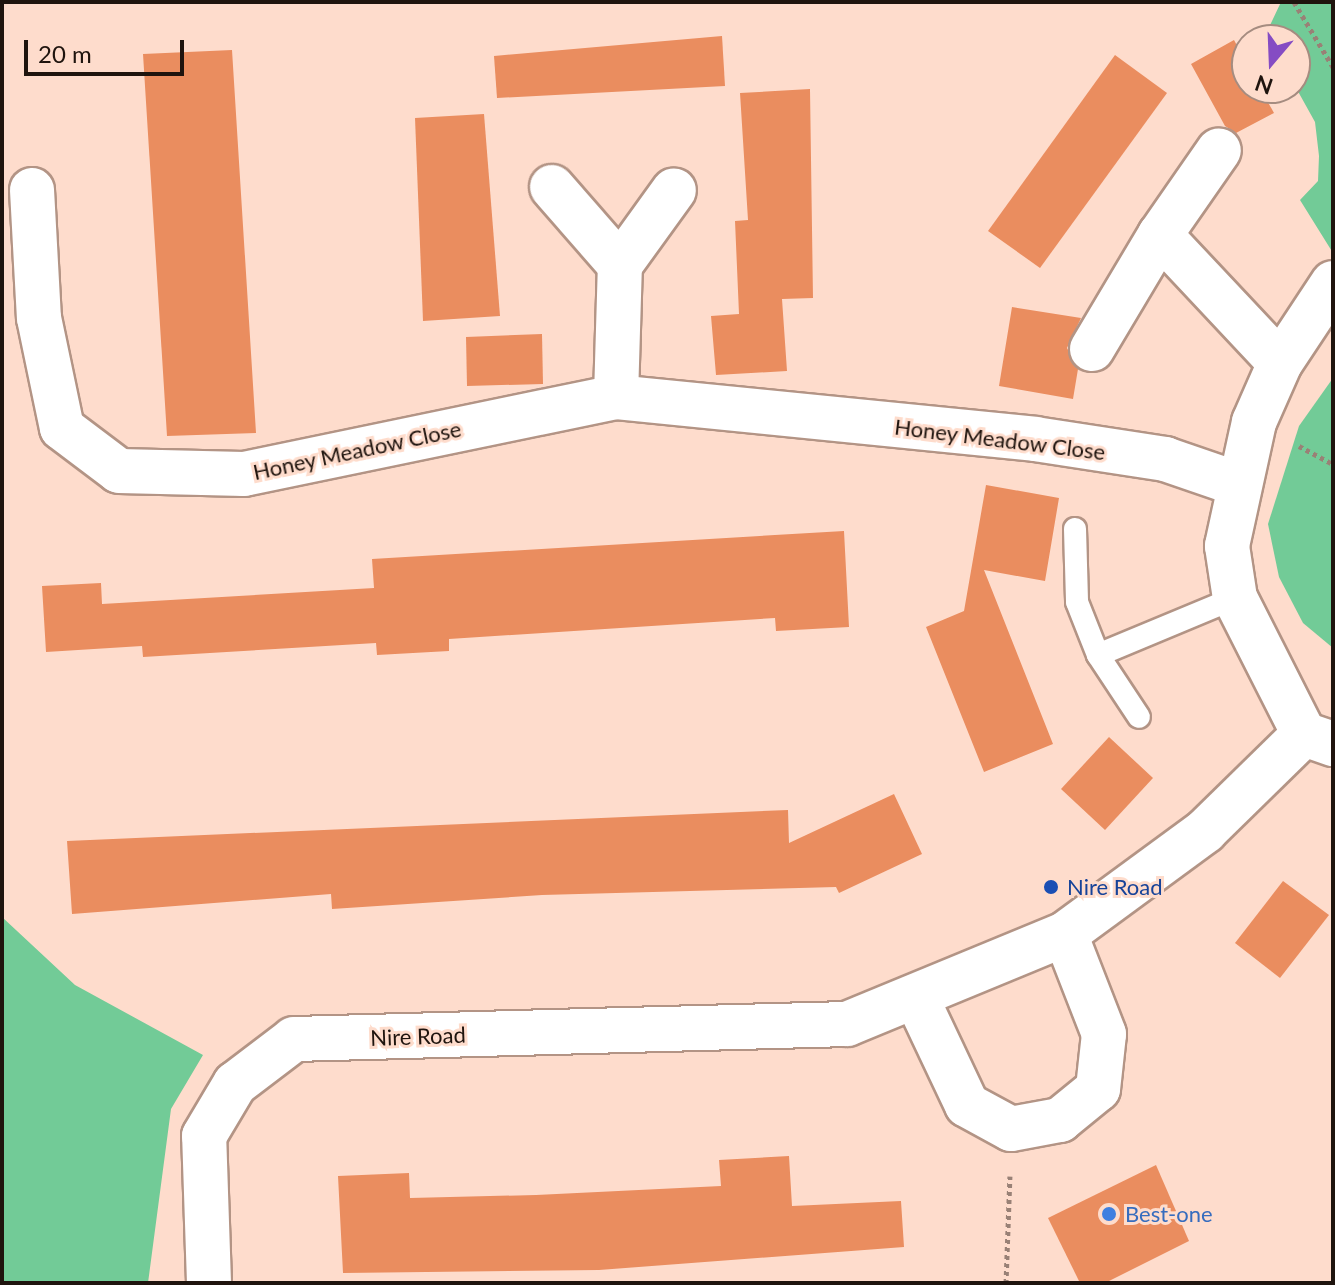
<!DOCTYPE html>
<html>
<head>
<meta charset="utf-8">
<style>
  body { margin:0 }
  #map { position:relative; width:1335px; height:1285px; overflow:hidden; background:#fedccc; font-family:Lato,sans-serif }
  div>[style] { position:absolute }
  .green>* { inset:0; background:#72cb97 }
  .building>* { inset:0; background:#ea8d5f }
  .path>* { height:5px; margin-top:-2.5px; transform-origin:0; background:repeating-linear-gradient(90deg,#998176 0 4px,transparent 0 8px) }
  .roads { filter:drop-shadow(2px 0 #b39485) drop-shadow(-2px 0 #b39485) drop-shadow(0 2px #b39485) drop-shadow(0 -2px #b39485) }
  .lane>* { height:22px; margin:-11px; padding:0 11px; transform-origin:11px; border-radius:11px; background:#fff }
  .street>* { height:44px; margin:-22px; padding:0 22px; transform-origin:22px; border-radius:22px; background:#fff }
  .dots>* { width:22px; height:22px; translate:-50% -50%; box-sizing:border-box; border:4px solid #fedccc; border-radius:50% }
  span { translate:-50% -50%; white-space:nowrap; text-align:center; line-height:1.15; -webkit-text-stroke:6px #fedccc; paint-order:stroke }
  .street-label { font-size:22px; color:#1f140e }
  .transit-label { font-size:22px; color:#164399 }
  .left { translate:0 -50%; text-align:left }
  .shop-label { font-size:22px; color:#366cbe }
  .frame { position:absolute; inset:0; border:4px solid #1f140e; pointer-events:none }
  .north { position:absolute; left:1231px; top:24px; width:80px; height:80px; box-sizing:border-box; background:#fedccc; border:2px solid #a58c80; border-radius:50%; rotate:199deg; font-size:22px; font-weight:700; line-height:32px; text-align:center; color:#1f140e }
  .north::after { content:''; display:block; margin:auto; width:28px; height:36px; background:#854cc3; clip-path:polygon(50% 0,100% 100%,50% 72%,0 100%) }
  .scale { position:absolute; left:24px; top:40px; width:160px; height:36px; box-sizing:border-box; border:4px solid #1f140e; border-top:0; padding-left:10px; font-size:24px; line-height:28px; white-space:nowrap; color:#1f140e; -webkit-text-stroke:6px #fedccc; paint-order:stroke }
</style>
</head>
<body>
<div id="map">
  <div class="green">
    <div style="clip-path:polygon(1281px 2px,1333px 2px,1333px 253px,1300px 200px,1318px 181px,1319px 156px,1315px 122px,1295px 86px,1295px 40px,1263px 40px)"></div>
    <div style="clip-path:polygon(1333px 378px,1333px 648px,1303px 623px,1279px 577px,1268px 524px,1299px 426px)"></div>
    <div style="clip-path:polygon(2px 917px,75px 985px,203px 1055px,171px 1109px,148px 1283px,2px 1283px)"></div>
  </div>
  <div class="building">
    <div style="clip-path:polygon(722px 36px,725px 86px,497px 98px,494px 56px)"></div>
    <div style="clip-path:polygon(1234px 40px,1247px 64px,1247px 88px,1260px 88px,1274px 113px,1236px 133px,1225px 126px,1191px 64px)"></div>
    <div style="clip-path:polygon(232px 50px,256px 433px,167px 436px,143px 54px)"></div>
    <div style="clip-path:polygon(1115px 55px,1167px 93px,1040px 268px,988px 231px)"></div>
    <div style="clip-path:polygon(810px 89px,813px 298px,782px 299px,787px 371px,716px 375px,711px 316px,739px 314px,735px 221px,748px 220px,740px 93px)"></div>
    <div style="clip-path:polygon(484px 114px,500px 316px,423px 321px,415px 118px)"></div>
    <div style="clip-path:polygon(1012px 307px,1081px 318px,1067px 348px,1078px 369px,1073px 399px,999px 386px)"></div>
    <div style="clip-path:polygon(542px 334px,543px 384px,467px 386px,466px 337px)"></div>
    <div style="clip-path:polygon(986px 485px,1059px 498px,1045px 581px,984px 570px,1053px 744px,984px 772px,926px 627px,964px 611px)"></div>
    <div style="clip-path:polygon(844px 531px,849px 627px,776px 631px,775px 618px,449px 639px,449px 651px,377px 655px,376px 643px,143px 657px,142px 646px,46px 652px,42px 586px,101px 583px,102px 604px,374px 588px,372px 559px)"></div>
    <div style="clip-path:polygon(1109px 737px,1153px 778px,1105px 830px,1061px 789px)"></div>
    <div style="clip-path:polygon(894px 794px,922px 854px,839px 893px,836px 887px,542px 895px,332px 909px,331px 894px,72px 914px,67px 841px,788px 810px,789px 843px)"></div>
    <div style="clip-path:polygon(1283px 881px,1329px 915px,1280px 978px,1235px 943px)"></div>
    <div style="clip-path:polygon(789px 1156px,792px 1206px,901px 1201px,904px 1247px,599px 1270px,343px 1273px,338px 1176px,409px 1173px,410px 1198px,536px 1195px,721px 1186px,719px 1160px)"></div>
    <div style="clip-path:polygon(1156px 1165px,1189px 1241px,1105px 1283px,1080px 1283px,1048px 1218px)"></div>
  </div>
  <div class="path">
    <div style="left:1294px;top:2px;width:76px;rotate:59deg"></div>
    <div style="left:1299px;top:446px;width:38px;rotate:28deg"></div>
    <div style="left:1006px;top:1283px;width:107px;rotate:-87.9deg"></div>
  </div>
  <div class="roads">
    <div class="lane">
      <div style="left:1075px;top:529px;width:73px;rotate:88.4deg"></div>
      <div style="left:1077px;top:602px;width:57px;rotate:68.4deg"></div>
      <div style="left:1098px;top:655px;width:74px;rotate:56.5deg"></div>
      <div style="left:1098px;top:655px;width:148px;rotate:-22.6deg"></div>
    </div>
    <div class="street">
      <div style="left:552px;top:187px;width:103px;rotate:48.9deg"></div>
      <div style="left:32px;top:190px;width:128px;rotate:86.9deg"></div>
      <div style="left:39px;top:318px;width:112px;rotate:78.2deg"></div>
      <div style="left:62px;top:428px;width:71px;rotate:37deg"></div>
      <div style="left:119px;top:471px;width:125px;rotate:1.4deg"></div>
      <div style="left:244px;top:474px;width:380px;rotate:-11.7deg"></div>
      <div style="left:616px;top:397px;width:421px;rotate:5.7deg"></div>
      <div style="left:1035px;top:439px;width:132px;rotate:8.7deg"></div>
      <div style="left:1165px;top:459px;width:77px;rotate:18.9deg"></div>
      <div style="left:1160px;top:235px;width:103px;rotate:-55.2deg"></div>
      <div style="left:1333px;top:283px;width:96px;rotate:123.5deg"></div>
      <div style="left:1280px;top:363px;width:64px;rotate:113.8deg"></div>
      <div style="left:1254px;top:422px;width:127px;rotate:102.3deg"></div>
      <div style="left:1227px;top:546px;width:53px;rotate:81.3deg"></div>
      <div style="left:1235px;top:598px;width:153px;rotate:63.1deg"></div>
      <div style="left:1304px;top:734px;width:31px;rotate:19deg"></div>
      <div style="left:1092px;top:349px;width:133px;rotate:-59.2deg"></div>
      <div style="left:1160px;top:235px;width:175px;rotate:46.8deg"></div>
      <div style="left:616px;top:397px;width:132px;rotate:-88.3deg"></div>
      <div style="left:620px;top:265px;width:92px;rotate:-54.2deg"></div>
      <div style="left:916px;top:997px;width:119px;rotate:64.7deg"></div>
      <div style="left:967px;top:1105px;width:50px;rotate:28.6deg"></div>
      <div style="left:1011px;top:1129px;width:50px;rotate:-10.4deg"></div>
      <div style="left:1060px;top:1120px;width:49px;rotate:-39.2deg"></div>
      <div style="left:1098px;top:1089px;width:55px;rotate:-83.8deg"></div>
      <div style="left:1104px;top:1034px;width:107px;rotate:-111.3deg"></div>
      <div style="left:209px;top:1283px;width:147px;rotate:-91.9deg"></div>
      <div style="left:204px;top:1136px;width:61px;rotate:-59.2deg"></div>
      <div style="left:235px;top:1084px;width:74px;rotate:-37.3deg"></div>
      <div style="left:294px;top:1039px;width:553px;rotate:-1.55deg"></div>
      <div style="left:847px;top:1024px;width:236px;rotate:-22.4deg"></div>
      <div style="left:1065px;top:934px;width:174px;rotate:-36.3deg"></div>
      <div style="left:1205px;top:831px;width:139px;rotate:-44.4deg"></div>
    </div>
  </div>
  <div class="dots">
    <div style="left:1051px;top:887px;background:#1a4fb4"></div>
    <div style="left:1109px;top:1214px;background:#3f7fe0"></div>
  </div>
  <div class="street-label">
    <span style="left:1000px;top:439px;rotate:7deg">Honey Meadow Close</span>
    <span style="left:357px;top:450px;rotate:-12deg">Honey Meadow Close</span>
    <span style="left:418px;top:1036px;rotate:-2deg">Nire Road</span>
  </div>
  <div class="transit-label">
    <span class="left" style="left:1067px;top:887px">Nire Road</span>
  </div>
  <div class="shop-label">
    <span class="left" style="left:1125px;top:1214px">Best-one</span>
  </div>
  <div class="frame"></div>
  <div class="north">N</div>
  <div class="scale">20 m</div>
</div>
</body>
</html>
